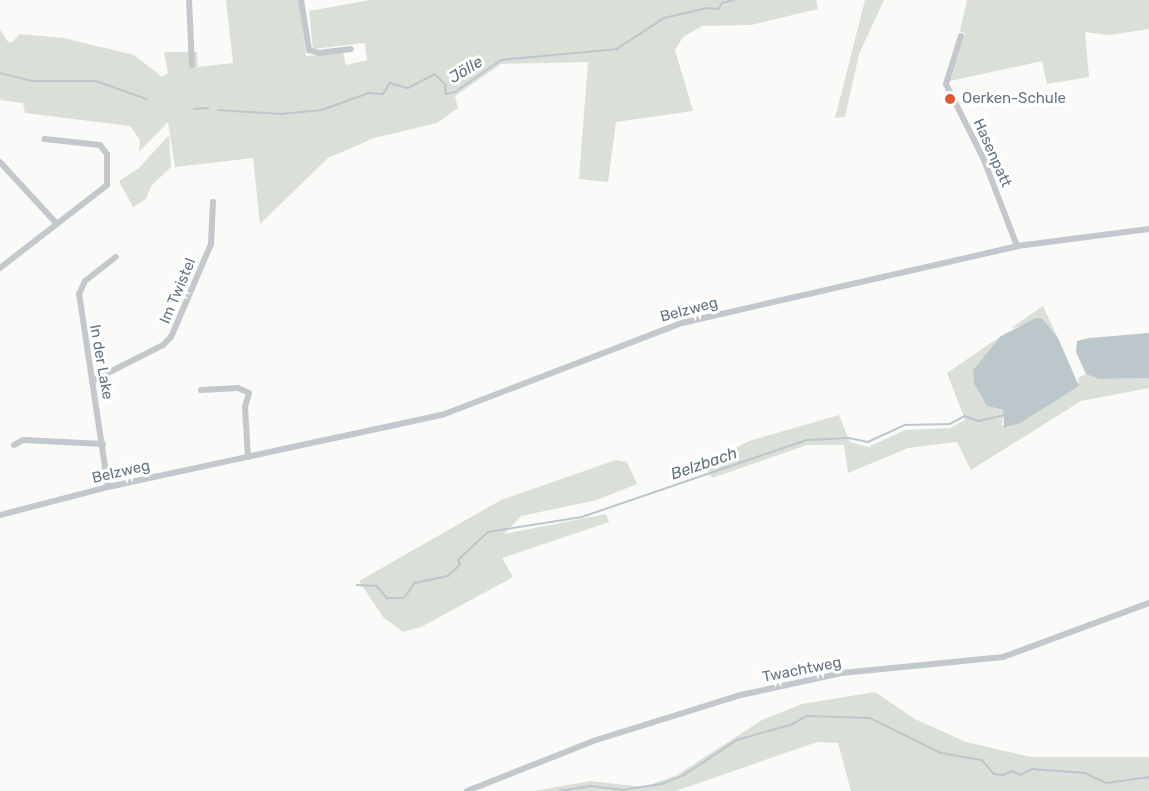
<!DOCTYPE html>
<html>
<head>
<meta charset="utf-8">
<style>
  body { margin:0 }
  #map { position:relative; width:1149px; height:791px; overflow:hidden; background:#fafaf8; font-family:Rubik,sans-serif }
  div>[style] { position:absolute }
  .green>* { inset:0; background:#dadfd7 }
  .water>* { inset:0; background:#bbc7cb }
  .stream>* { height:1.5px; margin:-0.75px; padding:0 0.75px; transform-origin:0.75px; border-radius:0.75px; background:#bbc7cb }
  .minor>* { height:6px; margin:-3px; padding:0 3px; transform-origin:3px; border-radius:3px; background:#c3c8cc }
  .dots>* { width:16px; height:16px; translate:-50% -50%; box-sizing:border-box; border:3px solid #fff; border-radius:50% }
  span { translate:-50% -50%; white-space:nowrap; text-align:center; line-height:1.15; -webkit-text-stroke:6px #fff; paint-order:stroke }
  .poi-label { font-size:15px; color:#657683 }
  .left { translate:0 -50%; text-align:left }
  .street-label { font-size:15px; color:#657683 }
  .water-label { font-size:16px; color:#60757c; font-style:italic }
</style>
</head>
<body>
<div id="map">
  <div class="green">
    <div style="clip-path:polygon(226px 0,299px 0,306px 56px,343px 53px,346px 65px,367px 60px,365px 43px,313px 49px,309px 11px,370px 0,816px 0,818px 9px,751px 25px,702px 26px,683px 37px,675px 50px,693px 111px,616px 122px,608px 182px,579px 179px,588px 62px,501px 64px,455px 96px,458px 108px,437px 123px,374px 138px,328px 158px,260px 224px,253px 158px,175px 167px,168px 122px,139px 152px,140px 140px,130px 126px,25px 113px,23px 103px,0 100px,0 29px,8px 42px,13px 42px,19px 34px,64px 38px,134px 55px,162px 77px,168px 73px,164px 52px,197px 52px,198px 67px,233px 63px)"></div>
    <div style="clip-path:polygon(865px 0,884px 0,859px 54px,845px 117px,835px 118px)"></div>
    <div style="clip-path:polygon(967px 0,1149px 0,1149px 29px,1109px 35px,1085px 32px,1089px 77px,1047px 84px,1042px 61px,950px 81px,965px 34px,960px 31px)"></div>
    <div style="clip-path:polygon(169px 135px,171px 167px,151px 186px,146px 199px,133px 207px,119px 181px,139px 168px)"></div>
    <div style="clip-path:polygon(1043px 306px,1058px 338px,1043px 319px,1010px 329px)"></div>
    <div style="clip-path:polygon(1001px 336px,973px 370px,993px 408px,1003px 410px,1002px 425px,1008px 428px,1079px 382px,1078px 378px,1086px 374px,1099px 379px,1149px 378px,1149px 388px,1081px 401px,971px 470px,957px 442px,908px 448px,848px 473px,844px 445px,807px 445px,712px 478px,707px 469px,708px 462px,749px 441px,839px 415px,850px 442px,868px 447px,905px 430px,950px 428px,965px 420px,947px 373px)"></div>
    <div style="clip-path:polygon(616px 460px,627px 462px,637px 484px,597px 500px,521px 516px,504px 534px,606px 514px,609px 522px,502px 558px,513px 577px,421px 627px,403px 632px,383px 617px,359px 581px,501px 500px)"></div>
    <div style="clip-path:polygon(875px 692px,915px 719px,966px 742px,1031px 757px,1149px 757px,1149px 791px,851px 791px,838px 743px,817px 742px,676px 791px,534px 791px,590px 781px,644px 787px,677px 775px,762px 720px,802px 704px)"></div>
  </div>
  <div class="water">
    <div style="clip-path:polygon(1036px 318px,1043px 319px,1058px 338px,1079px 386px,1020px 423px,1004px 428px,1003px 410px,987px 406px,974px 383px,973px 370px,1001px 336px)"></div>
    <div style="clip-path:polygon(1149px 333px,1149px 378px,1099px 379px,1086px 374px,1076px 352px,1077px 341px,1089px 338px)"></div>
  </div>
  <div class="stream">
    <div style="left:0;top:73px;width:33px;rotate:14deg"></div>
    <div style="left:32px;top:81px;width:64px"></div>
    <div style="left:96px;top:81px;width:54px;rotate:19.4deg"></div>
    <div style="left:194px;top:109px;width:14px;rotate:-4deg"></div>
    <div style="left:218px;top:110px;width:63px;rotate:3.6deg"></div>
    <div style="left:281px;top:114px;width:41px;rotate:-5.6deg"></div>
    <div style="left:322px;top:110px;width:50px;rotate:-19.9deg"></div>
    <div style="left:369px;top:93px;width:14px;rotate:4deg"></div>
    <div style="left:383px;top:94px;width:13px;rotate:-58deg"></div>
    <div style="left:390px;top:83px;width:19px;rotate:16deg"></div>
    <div style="left:408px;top:88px;width:30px;rotate:-27deg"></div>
    <div style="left:435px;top:74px;width:16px;rotate:45deg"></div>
    <div style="left:446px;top:85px;width:9px;rotate:90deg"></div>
    <div style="left:446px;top:94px;width:9px;rotate:-13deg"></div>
    <div style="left:455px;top:92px;width:56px;rotate:-34.8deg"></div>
    <div style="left:501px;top:60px;width:117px;rotate:-5.4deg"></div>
    <div style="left:617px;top:49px;width:56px;rotate:-33.4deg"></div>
    <div style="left:664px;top:18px;width:44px;rotate:-13.1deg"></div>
    <div style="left:707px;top:8px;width:12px;rotate:5deg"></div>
    <div style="left:719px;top:9px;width:7px;rotate:-63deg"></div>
    <div style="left:722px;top:3px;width:12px;rotate:-14deg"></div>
    <div style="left:357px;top:585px;width:20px;rotate:3deg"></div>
    <div style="left:377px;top:586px;width:16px;rotate:50deg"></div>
    <div style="left:387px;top:598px;width:17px"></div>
    <div style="left:404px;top:598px;width:19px;rotate:-54deg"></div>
    <div style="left:415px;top:583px;width:34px;rotate:-12deg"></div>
    <div style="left:448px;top:576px;width:16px;rotate:-43deg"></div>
    <div style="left:460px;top:565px;width:5px;rotate:-112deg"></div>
    <div style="left:458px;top:560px;width:41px;rotate:-43deg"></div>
    <div style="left:488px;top:532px;width:95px;rotate:-9.1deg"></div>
    <div style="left:582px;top:517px;width:238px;rotate:-18.9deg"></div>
    <div style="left:807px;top:440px;width:42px;rotate:-2.7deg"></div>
    <div style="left:849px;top:438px;width:19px;rotate:12deg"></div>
    <div style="left:868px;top:442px;width:41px;rotate:-24.7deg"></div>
    <div style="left:905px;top:425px;width:45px;rotate:-1.3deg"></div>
    <div style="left:950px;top:424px;width:17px;rotate:-28deg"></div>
    <div style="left:965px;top:416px;width:15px;rotate:20deg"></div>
    <div style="left:979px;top:421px;width:27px;rotate:-13deg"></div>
    <div style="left:559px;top:791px;width:32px;rotate:-9deg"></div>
    <div style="left:591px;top:786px;width:32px;rotate:7deg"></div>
    <div style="left:623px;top:790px;width:39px;rotate:-9deg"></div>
    <div style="left:662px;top:784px;width:24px;rotate:-22deg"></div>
    <div style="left:684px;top:775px;width:64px;rotate:-33.4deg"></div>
    <div style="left:737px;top:740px;width:58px;rotate:-15.9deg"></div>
    <div style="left:793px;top:724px;width:16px;rotate:-30deg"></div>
    <div style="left:807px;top:716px;width:63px;rotate:1.8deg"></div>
    <div style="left:870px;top:718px;width:79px;rotate:26.2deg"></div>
    <div style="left:941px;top:753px;width:42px;rotate:9.7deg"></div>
    <div style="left:982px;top:760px;width:18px;rotate:49deg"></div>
    <div style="left:994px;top:774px;width:9px;rotate:6deg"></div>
    <div style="left:1003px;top:775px;width:10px;rotate:-24deg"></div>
    <div style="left:1012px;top:771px;width:10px;rotate:24deg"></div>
    <div style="left:1021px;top:775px;width:13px;rotate:-29deg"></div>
    <div style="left:1032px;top:769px;width:53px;rotate:4.3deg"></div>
    <div style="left:1085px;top:773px;width:23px;rotate:25deg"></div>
    <div style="left:1106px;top:783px;width:43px;rotate:-7.9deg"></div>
  </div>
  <div class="minor">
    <div style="left:189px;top:0;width:65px;rotate:87.4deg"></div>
    <div style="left:301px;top:0;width:51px;rotate:80.9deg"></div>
    <div style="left:309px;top:50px;width:10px;rotate:17deg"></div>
    <div style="left:319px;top:53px;width:32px;rotate:-7deg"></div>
    <div style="left:961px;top:36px;width:50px;rotate:107.4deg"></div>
    <div style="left:946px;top:84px;width:85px;rotate:63.4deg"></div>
    <div style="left:984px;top:160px;width:92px;rotate:69deg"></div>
    <div style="left:0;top:162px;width:83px;rotate:47.4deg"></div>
    <div style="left:0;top:268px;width:135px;rotate:-37.8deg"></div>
    <div style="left:107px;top:185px;width:31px;rotate:-90deg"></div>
    <div style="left:107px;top:154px;width:11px;rotate:-128deg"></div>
    <div style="left:100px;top:145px;width:56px;rotate:-173.9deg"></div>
    <div style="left:92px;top:381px;width:80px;rotate:-26.9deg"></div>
    <div style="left:163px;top:345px;width:11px;rotate:-45deg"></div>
    <div style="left:171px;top:337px;width:101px;rotate:-66.7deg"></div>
    <div style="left:211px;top:244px;width:42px;rotate:-87.3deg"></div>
    <div style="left:201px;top:390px;width:37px;rotate:-3deg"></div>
    <div style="left:238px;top:388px;width:12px;rotate:24deg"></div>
    <div style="left:249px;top:393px;width:15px;rotate:106deg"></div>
    <div style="left:245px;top:407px;width:50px;rotate:86.6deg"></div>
    <div style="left:14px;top:445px;width:10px;rotate:-29deg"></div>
    <div style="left:23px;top:440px;width:80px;rotate:2.9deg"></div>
    <div style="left:108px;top:487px;width:195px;rotate:-98.5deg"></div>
    <div style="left:79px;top:294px;width:14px;rotate:-65deg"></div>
    <div style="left:85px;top:281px;width:39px;rotate:-38deg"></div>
    <div style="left:0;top:515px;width:112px;rotate:-14.5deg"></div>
    <div style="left:108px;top:487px;width:342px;rotate:-12.2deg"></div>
    <div style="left:442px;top:415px;width:257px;rotate:-21deg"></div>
    <div style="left:682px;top:323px;width:344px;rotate:-12.9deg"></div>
    <div style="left:1017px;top:246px;width:133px;rotate:-7.3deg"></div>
    <div style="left:467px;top:791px;width:136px;rotate:-21.6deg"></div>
    <div style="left:593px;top:741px;width:155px;rotate:-17.3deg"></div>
    <div style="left:741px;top:695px;width:103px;rotate:-12.3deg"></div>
    <div style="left:842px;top:673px;width:162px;rotate:-5.7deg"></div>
    <div style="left:1003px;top:657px;width:156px;rotate:-20.3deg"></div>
  </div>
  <div class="dots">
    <div style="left:950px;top:99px;background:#e4572e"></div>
  </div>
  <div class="poi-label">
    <span class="left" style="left:962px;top:99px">Oerken-Schule</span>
  </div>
  <div class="street-label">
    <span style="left:992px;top:153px;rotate:66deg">Hasenpatt</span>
    <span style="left:178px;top:291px;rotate:-67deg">Im Twistel</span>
    <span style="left:689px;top:310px;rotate:-15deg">Belzweg</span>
    <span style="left:101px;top:362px;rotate:80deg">In der Lake</span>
    <span style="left:121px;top:472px;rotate:-13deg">Belzweg</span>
    <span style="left:802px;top:670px;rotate:-11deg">Twachtweg</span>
  </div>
  <div class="water-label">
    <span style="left:466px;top:70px;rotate:-32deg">Jölle</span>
    <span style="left:704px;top:464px;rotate:-19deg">Belzbach</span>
  </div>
</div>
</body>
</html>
